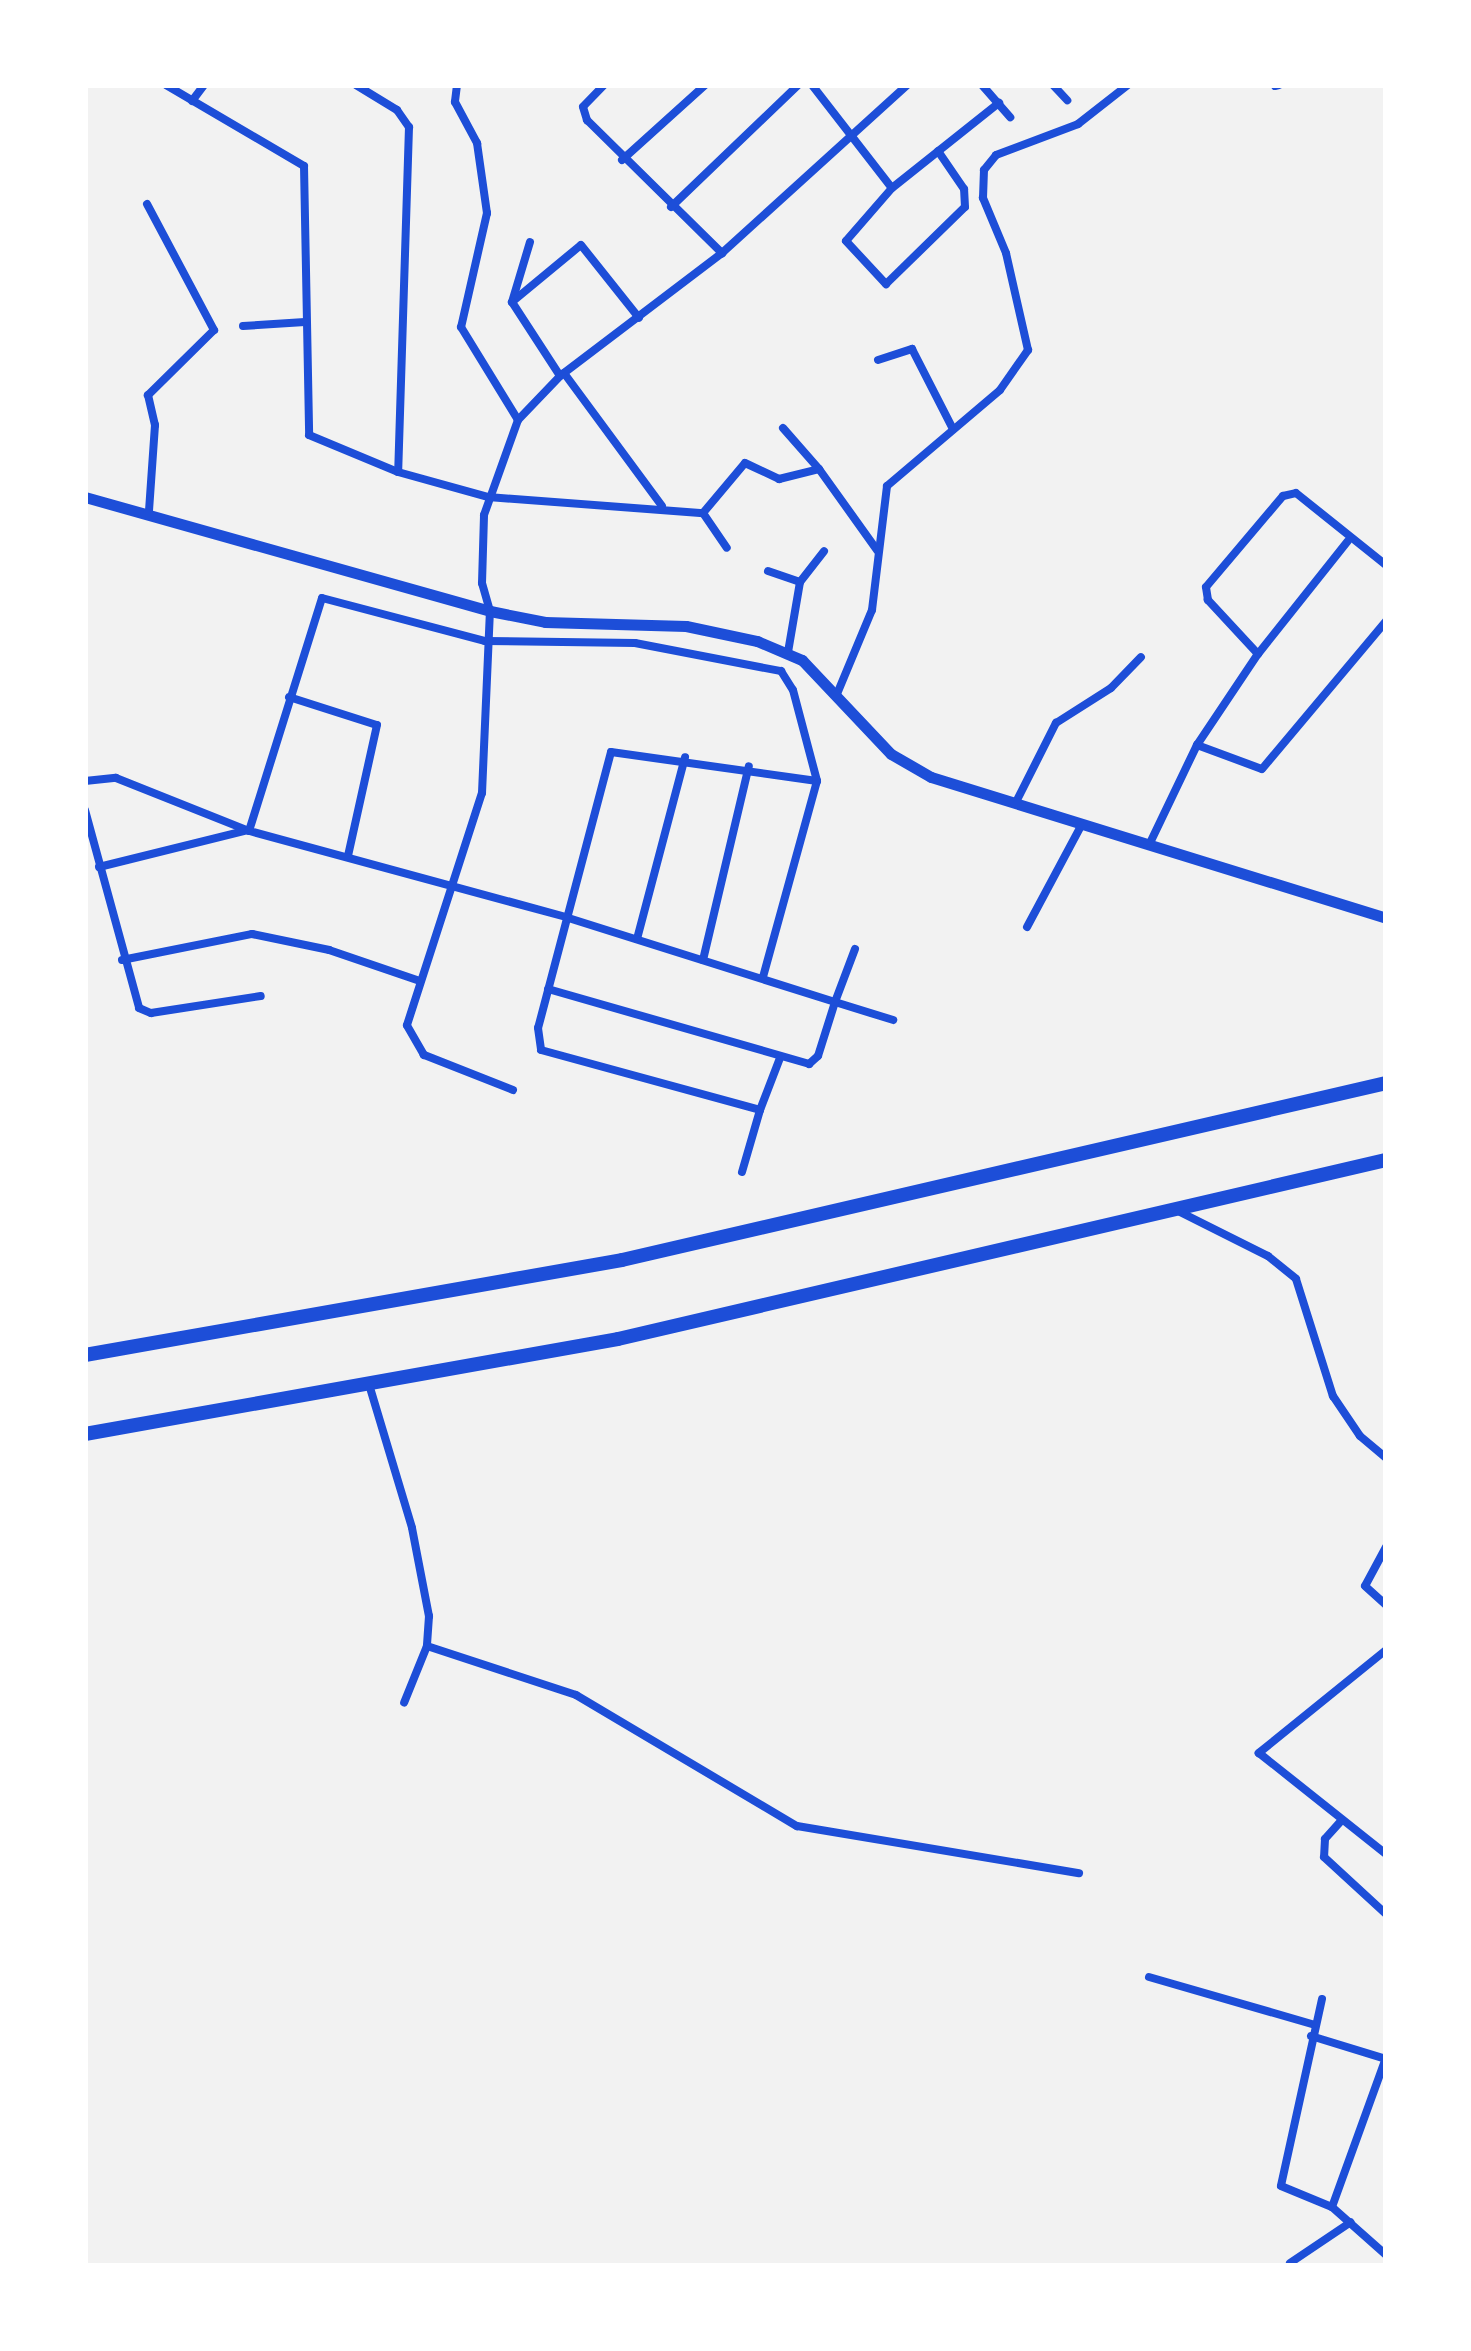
<!DOCTYPE html>
<html>
<head>
<meta charset="utf-8">
<style>
  body { margin:0 }
  #map { position:relative; width:1471px; height:2351px; overflow:hidden; background:#f2f2f2; font-family:Cabin,sans-serif }
  div>[style] { position:absolute }
  .minor>* { height:8px; margin:-4px; padding:0 4px; transform-origin:4px; border-radius:4px; background:#1d4ed8 }
  .secondary>* { height:11px; margin:-5.5px; padding:0 5.5px; transform-origin:5.5px; border-radius:5.5px; background:#1d4ed8 }
  .trunk>* { height:14px; margin:-7px; padding:0 7px; transform-origin:7px; border-radius:7px; background:#1d4ed8 }
  span { translate:-50% -50%; white-space:nowrap; text-align:center; line-height:1.15; -webkit-text-stroke:10px #fff; paint-order:stroke }
  .frame { position:absolute; inset:0; border:88px solid #fff; pointer-events:none }
</style>
</head>
<body>
<div id="map">
  <div class="minor">
    <div style="left:166px;top:85px;width:160px;rotate:30.4deg"></div>
    <div style="left:304px;top:166px;width:269px;rotate:88.9deg"></div>
    <div style="left:309px;top:435px;width:96px;rotate:22.6deg"></div>
    <div style="left:398px;top:472px;width:93px;rotate:15.5deg"></div>
    <div style="left:488px;top:497px;width:216px;rotate:4.3deg"></div>
    <div style="left:703px;top:513px;width:42px;rotate:55.6deg"></div>
    <div style="left:356px;top:85px;width:48px;rotate:31.4deg"></div>
    <div style="left:397px;top:110px;width:21px;rotate:55deg"></div>
    <div style="left:409px;top:127px;width:345px;rotate:91.8deg"></div>
    <div style="left:457px;top:85px;width:17px;rotate:97deg"></div>
    <div style="left:455px;top:102px;width:47px;rotate:61.8deg"></div>
    <div style="left:477px;top:143px;width:71px;rotate:81.9deg"></div>
    <div style="left:487px;top:213px;width:117px;rotate:102.8deg"></div>
    <div style="left:461px;top:327px;width:109px;rotate:58.5deg"></div>
    <div style="left:604px;top:85px;width:30px;rotate:134deg"></div>
    <div style="left:583px;top:107px;width:14px;rotate:73deg"></div>
    <div style="left:587px;top:120px;width:190px;rotate:44.6deg"></div>
    <div style="left:812px;top:85px;width:130px;rotate:52.2deg"></div>
    <div style="left:892px;top:188px;width:137px;rotate:-38.5deg"></div>
    <div style="left:982px;top:85px;width:43px;rotate:48.8deg"></div>
    <div style="left:1053px;top:85px;width:21px;rotate:47deg"></div>
    <div style="left:1275px;top:86px;width:4px;rotate:-14deg"></div>
    <div style="left:192px;top:101px;width:20px;rotate:-53deg"></div>
    <div style="left:622px;top:160px;width:112px;rotate:-42.1deg"></div>
    <div style="left:892px;top:188px;width:70px;rotate:131deg"></div>
    <div style="left:846px;top:241px;width:59px;rotate:47.1deg"></div>
    <div style="left:886px;top:284px;width:110px;rotate:-44.3deg"></div>
    <div style="left:965px;top:207px;width:18px;rotate:-93deg"></div>
    <div style="left:964px;top:189px;width:46px;rotate:-124.4deg"></div>
    <div style="left:147px;top:204px;width:143px;rotate:62deg"></div>
    <div style="left:214px;top:330px;width:93px;rotate:135.4deg"></div>
    <div style="left:148px;top:395px;width:31px;rotate:77deg"></div>
    <div style="left:155px;top:425px;width:86px;rotate:94deg"></div>
    <div style="left:671px;top:207px;width:176px;rotate:-43.8deg"></div>
    <div style="left:530px;top:242px;width:63px;rotate:106.7deg"></div>
    <div style="left:512px;top:302px;width:89px;rotate:-39.6deg"></div>
    <div style="left:581px;top:245px;width:93px;rotate:51.5deg"></div>
    <div style="left:512px;top:302px;width:88px;rotate:57deg"></div>
    <div style="left:243px;top:326px;width:62px;rotate:-3.7deg"></div>
    <div style="left:878px;top:360px;width:36px;rotate:-18deg"></div>
    <div style="left:912px;top:349px;width:90px;rotate:62.9deg"></div>
    <div style="left:564px;top:373px;width:165px;rotate:53.6deg"></div>
    <div style="left:783px;top:428px;width:55px;rotate:48.7deg"></div>
    <div style="left:703px;top:513px;width:65px;rotate:-50deg"></div>
    <div style="left:745px;top:463px;width:38px;rotate:25deg"></div>
    <div style="left:779px;top:479px;width:41px;rotate:-14deg"></div>
    <div style="left:819px;top:469px;width:100px;rotate:54.4deg"></div>
    <div style="left:768px;top:571px;width:34px;rotate:19deg"></div>
    <div style="left:800px;top:582px;width:71px;rotate:99.7deg"></div>
    <div style="left:800px;top:582px;width:39px;rotate:-52deg"></div>
    <div style="left:1258px;top:654px;width:74px;rotate:-132.8deg"></div>
    <div style="left:1208px;top:600px;width:13px;rotate:-99deg"></div>
    <div style="left:1206px;top:587px;width:119px;rotate:-49.8deg"></div>
    <div style="left:1283px;top:496px;width:13px;rotate:-13deg"></div>
    <div style="left:1296px;top:493px;width:115px;rotate:38.7deg"></div>
    <div style="left:837px;top:694px;width:91px;rotate:-67.4deg"></div>
    <div style="left:872px;top:610px;width:125px;rotate:-83.1deg"></div>
    <div style="left:887px;top:486px;width:148px;rotate:-40.3deg"></div>
    <div style="left:1000px;top:390px;width:49px;rotate:-55deg"></div>
    <div style="left:1028px;top:350px;width:99px;rotate:-102.8deg"></div>
    <div style="left:1006px;top:253px;width:60px;rotate:-112.7deg"></div>
    <div style="left:983px;top:198px;width:28px;rotate:-88deg"></div>
    <div style="left:984px;top:170px;width:19px;rotate:-51deg"></div>
    <div style="left:996px;top:155px;width:88px;rotate:-20.7deg"></div>
    <div style="left:1078px;top:124px;width:63px;rotate:-38deg"></div>
    <div style="left:289px;top:697px;width:92px;rotate:17.7deg"></div>
    <div style="left:377px;top:725px;width:134px;rotate:102.5deg"></div>
    <div style="left:1197px;top:745px;width:69px;rotate:20.3deg"></div>
    <div style="left:1262px;top:769px;width:193px;rotate:-50deg"></div>
    <div style="left:85px;top:781px;width:31px;rotate:-6deg"></div>
    <div style="left:116px;top:778px;width:143px;rotate:21.7deg"></div>
    <div style="left:1015px;top:804px;width:91px;rotate:-63.2deg"></div>
    <div style="left:1056px;top:723px;width:65px;rotate:-32.5deg"></div>
    <div style="left:1111px;top:688px;width:43px;rotate:-45.9deg"></div>
    <div style="left:85px;top:810px;width:205px;rotate:74.7deg"></div>
    <div style="left:139px;top:1008px;width:13px;rotate:23deg"></div>
    <div style="left:151px;top:1013px;width:111px;rotate:-8.8deg"></div>
    <div style="left:1150px;top:843px;width:109px;rotate:-64.4deg"></div>
    <div style="left:1197px;top:745px;width:110px;rotate:-56.2deg"></div>
    <div style="left:1258px;top:654px;width:144px;rotate:-51.5deg"></div>
    <div style="left:99px;top:867px;width:150px;rotate:-13.9deg"></div>
    <div style="left:1027px;top:927px;width:117px;rotate:-61.9deg"></div>
    <div style="left:637px;top:939px;width:188px;rotate:-75.2deg"></div>
    <div style="left:855px;top:949px;width:57px;rotate:110.7deg"></div>
    <div style="left:835px;top:1002px;width:61px;rotate:17.2deg"></div>
    <div style="left:122px;top:960px;width:133px;rotate:-11.3deg"></div>
    <div style="left:252px;top:934px;width:79px;rotate:11.7deg"></div>
    <div style="left:329px;top:950px;width:96px;rotate:18.8deg"></div>
    <div style="left:703px;top:960px;width:199px;rotate:-76.7deg"></div>
    <div style="left:763px;top:977px;width:203px;rotate:-74.6deg"></div>
    <div style="left:817px;top:781px;width:208px;rotate:-172deg"></div>
    <div style="left:611px;top:752px;width:285px;rotate:104.8deg"></div>
    <div style="left:538px;top:1028px;width:22px;rotate:82deg"></div>
    <div style="left:541px;top:1050px;width:227px;rotate:15.3deg"></div>
    <div style="left:760px;top:1110px;width:56px;rotate:-69deg"></div>
    <div style="left:548px;top:989px;width:272px;rotate:16deg"></div>
    <div style="left:809px;top:1064px;width:12px;rotate:-42deg"></div>
    <div style="left:818px;top:1056px;width:57px;rotate:-72.5deg"></div>
    <div style="left:835px;top:1002px;width:282px;rotate:-162.5deg"></div>
    <div style="left:566px;top:917px;width:328px;rotate:-164.8deg"></div>
    <div style="left:249px;top:831px;width:244px;rotate:-72.6deg"></div>
    <div style="left:322px;top:598px;width:169px;rotate:14.8deg"></div>
    <div style="left:485px;top:641px;width:150px;rotate:0.8deg"></div>
    <div style="left:635px;top:643px;width:149px;rotate:10.9deg"></div>
    <div style="left:781px;top:671px;width:22px;rotate:58deg"></div>
    <div style="left:793px;top:690px;width:94px;rotate:75.2deg"></div>
    <div style="left:513px;top:1090px;width:96px;rotate:-158.5deg"></div>
    <div style="left:424px;top:1055px;width:34px;rotate:-120deg"></div>
    <div style="left:407px;top:1025px;width:244px;rotate:-72.1deg"></div>
    <div style="left:482px;top:793px;width:182px;rotate:-87.5deg"></div>
    <div style="left:490px;top:611px;width:29px;rotate:-106deg"></div>
    <div style="left:482px;top:583px;width:68px;rotate:-88.3deg"></div>
    <div style="left:484px;top:515px;width:101px;rotate:-70.3deg"></div>
    <div style="left:518px;top:420px;width:61px;rotate:-46.3deg"></div>
    <div style="left:560px;top:376px;width:203px;rotate:-37.2deg"></div>
    <div style="left:722px;top:253px;width:250px;rotate:-42.2deg"></div>
    <div style="left:742px;top:1172px;width:65px;rotate:-73.8deg"></div>
    <div style="left:1176px;top:1210px;width:103px;rotate:26.6deg"></div>
    <div style="left:1268px;top:1256px;width:36px;rotate:39deg"></div>
    <div style="left:1296px;top:1279px;width:123px;rotate:72.5deg"></div>
    <div style="left:1333px;top:1396px;width:48px;rotate:56deg"></div>
    <div style="left:1360px;top:1436px;width:34px;rotate:40deg"></div>
    <div style="left:368px;top:1381px;width:153px;rotate:73.3deg"></div>
    <div style="left:412px;top:1528px;width:90px;rotate:79.1deg"></div>
    <div style="left:429px;top:1616px;width:30px;rotate:94deg"></div>
    <div style="left:427px;top:1646px;width:61px;rotate:112deg"></div>
    <div style="left:1386px;top:1547px;width:44px;rotate:118.3deg"></div>
    <div style="left:1365px;top:1586px;width:28px;rotate:42deg"></div>
    <div style="left:427px;top:1646px;width:157px;rotate:18.2deg"></div>
    <div style="left:576px;top:1695px;width:257px;rotate:30.7deg"></div>
    <div style="left:797px;top:1826px;width:286px;rotate:9.5deg"></div>
    <div style="left:1386px;top:1650px;width:164px;rotate:141deg"></div>
    <div style="left:1259px;top:1753px;width:162px;rotate:38.5deg"></div>
    <div style="left:1341px;top:1821px;width:24px;rotate:132deg"></div>
    <div style="left:1325px;top:1839px;width:18px;rotate:93deg"></div>
    <div style="left:1324px;top:1857px;width:84px;rotate:42.6deg"></div>
    <div style="left:1149px;top:1977px;width:173px;rotate:16.1deg"></div>
    <div style="left:1322px;top:1999px;width:191px;rotate:102.4deg"></div>
    <div style="left:1281px;top:2186px;width:55px;rotate:22.4deg"></div>
    <div style="left:1332px;top:2207px;width:72px;rotate:41.6deg"></div>
    <div style="left:1311px;top:2036px;width:78px;rotate:17deg"></div>
    <div style="left:1332px;top:2207px;width:158px;rotate:-70.1deg"></div>
    <div style="left:1290px;top:2263px;width:73px;rotate:-33.9deg"></div>
  </div>
  <div class="secondary">
    <div style="left:85px;top:497px;width:421px;rotate:15.7deg"></div>
    <div style="left:490px;top:611px;width:56px;rotate:11.3deg"></div>
    <div style="left:545px;top:622px;width:141px;rotate:1.6deg"></div>
    <div style="left:686px;top:626px;width:73px;rotate:11.9deg"></div>
    <div style="left:757px;top:641px;width:49px;rotate:22.9deg"></div>
    <div style="left:802px;top:660px;width:129px;rotate:46.6deg"></div>
    <div style="left:891px;top:754px;width:46px;rotate:29.9deg"></div>
    <div style="left:931px;top:777px;width:476px;rotate:17.2deg"></div>
  </div>
  <div class="trunk">
    <div style="left:85px;top:1355px;width:545px;rotate:-10.03deg"></div>
    <div style="left:622px;top:1260px;width:784px;rotate:-13.04deg"></div>
    <div style="left:85px;top:1434px;width:541px;rotate:-10.11deg"></div>
    <div style="left:618px;top:1339px;width:789px;rotate:-13.12deg"></div>
  </div>
  <div class="frame"></div>
</div>
</body>
</html>
